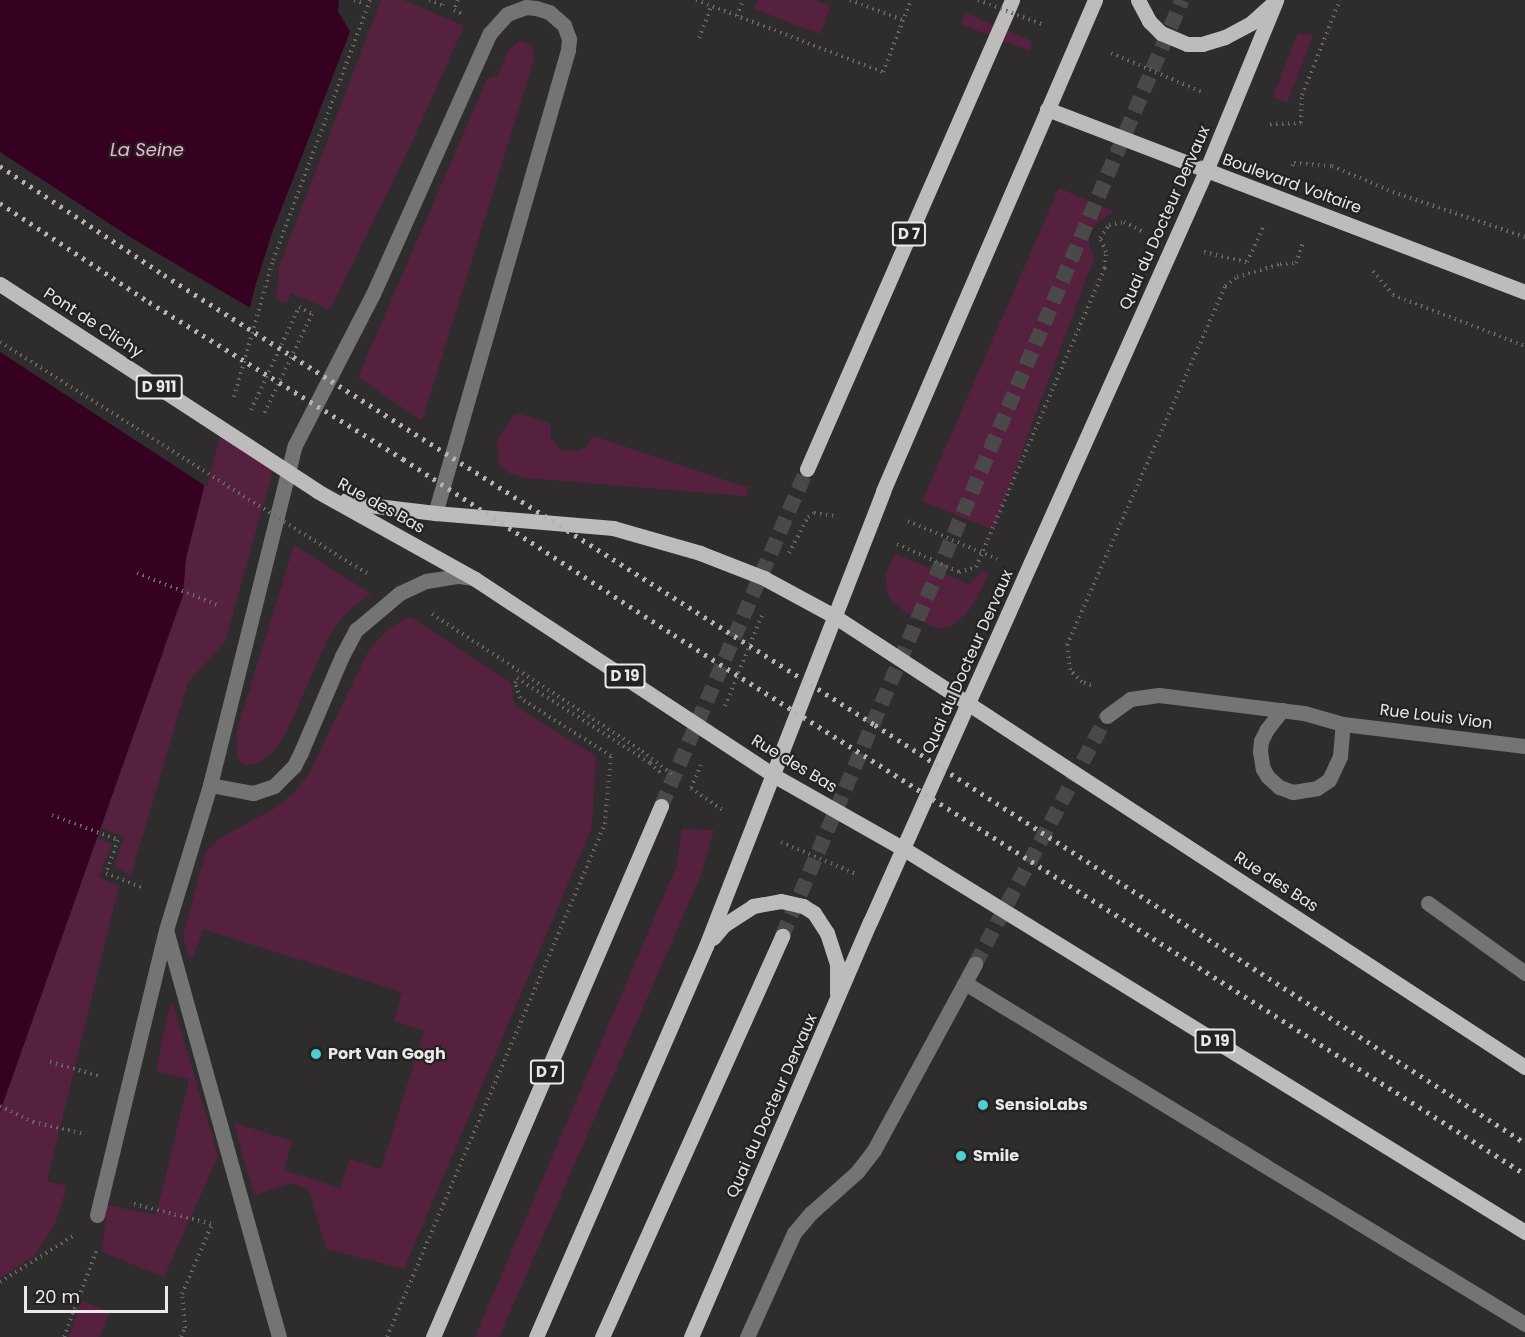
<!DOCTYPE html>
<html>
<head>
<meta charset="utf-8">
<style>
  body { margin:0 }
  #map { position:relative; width:1525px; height:1337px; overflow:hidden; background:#2e2c2d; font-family:Poppins,sans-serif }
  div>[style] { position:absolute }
  .green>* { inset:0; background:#56213e }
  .water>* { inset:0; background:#360021 }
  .pier>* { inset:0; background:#2e2c2d }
  .minor-tunnel>* { height:15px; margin-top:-7.5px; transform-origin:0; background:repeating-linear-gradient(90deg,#4a4849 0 15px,transparent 0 23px) }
  .major-tunnel>* { height:15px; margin-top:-7.5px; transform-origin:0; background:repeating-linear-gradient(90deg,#4a4849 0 15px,transparent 0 23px) }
  .path>* { height:4px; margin-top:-2px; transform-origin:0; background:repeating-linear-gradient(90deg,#686667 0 1.5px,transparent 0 6px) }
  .minor>* { height:15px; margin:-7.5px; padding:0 7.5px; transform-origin:7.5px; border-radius:7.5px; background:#757475 }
  .major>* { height:15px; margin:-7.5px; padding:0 7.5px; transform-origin:7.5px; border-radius:7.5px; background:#bebbbc }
  .rail>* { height:4.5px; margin-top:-2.25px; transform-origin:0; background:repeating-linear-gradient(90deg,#b5b3b4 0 3px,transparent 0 9px) }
  .path-bridge>* { height:4px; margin-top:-2px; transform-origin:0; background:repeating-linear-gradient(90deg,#686667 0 1.5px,transparent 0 6px) }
  .major-bridge>* { height:15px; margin:-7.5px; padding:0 7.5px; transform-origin:7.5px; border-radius:7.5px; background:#bebbbc }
  .dots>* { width:16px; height:16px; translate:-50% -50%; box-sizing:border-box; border:3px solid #252223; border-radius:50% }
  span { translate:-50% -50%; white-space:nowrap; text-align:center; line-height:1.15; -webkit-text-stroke:4.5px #252223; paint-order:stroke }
  .shield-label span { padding:2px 4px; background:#252223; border:2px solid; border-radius:4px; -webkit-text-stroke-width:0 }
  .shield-label { font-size:15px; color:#eae8e9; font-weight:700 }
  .street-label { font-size:16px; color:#eae8e9 }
  .poi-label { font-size:16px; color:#eae8e9; font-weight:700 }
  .left { translate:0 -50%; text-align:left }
  .water-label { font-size:18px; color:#f4b1d2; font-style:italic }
  .scale { position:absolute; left:24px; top:1286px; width:144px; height:27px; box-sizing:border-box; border:3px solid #eae8e9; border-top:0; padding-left:8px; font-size:18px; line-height:21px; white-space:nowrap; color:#eae8e9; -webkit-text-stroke:4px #252223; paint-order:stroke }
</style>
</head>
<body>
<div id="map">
  <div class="green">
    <div style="clip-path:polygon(381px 0,404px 0,464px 26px,414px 138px,330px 310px,291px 293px,287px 303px,276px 299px,279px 267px)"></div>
    <div style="clip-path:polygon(757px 0,815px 0,831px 6px,820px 34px,754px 9px)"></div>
    <div style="clip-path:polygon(966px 13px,1032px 41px,1029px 51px,961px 24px)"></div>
    <div style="clip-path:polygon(1298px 33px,1313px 36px,1287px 103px,1273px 97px)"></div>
    <div style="clip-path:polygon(520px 40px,532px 46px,534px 60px,422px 421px,358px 377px,487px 79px,498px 75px,508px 51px)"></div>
    <div style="clip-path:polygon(1059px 188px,1113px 211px,1090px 229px,1089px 244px,1094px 258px,993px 530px,922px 501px)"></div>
    <div style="clip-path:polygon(516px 413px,551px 424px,550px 438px,561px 451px,578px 451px,588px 445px,592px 437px,599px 438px,746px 487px,750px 485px,746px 496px,525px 478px,509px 473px,499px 464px,497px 439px)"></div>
    <div style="clip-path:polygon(218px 430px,275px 463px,225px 642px,188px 682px,131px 875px,114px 867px,124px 837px,101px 828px,183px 595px,186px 558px)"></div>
    <div style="clip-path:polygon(294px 545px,371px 594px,348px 611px,329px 636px,287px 731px,275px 750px,258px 763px,248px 765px,240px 762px,237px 755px,237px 730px)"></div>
    <div style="clip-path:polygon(895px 554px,969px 584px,983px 570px,989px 572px,976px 600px,966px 614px,950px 627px,935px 628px,906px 613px,890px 599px,886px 589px,886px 574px)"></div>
    <div style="clip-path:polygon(411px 617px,511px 683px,515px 706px,596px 756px,592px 827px,404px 1269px,326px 1249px,309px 1190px,291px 1183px,254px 1195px,234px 1123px,292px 1141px,284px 1170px,308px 1178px,340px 1188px,350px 1159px,381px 1169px,424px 1031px,394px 1021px,402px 992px,203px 929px,193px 957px,189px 957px,183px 936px,206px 851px,220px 838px,272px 810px,294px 793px,308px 775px,369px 650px,390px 627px)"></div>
    <div style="clip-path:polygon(682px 829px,714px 830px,701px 875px,499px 1337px,475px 1337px,676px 867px)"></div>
    <div style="clip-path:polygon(97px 838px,112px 844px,99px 877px,119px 886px,47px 1181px,67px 1186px,55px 1224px,35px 1255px,0 1278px,0 1112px)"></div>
    <div style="clip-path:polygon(173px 1003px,218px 1156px,164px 1277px,102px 1252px,107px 1205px,156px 1215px,189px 1079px,156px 1071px,170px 1004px)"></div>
    <div style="clip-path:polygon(81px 1300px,110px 1312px,99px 1337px,69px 1337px)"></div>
  </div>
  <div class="water">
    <div style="clip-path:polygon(0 0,339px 0,338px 11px,350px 32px,272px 233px,255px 287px,186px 558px,183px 595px,0 1112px)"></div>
  </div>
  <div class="pier">
    <div style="clip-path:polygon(0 152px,130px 237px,252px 309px,207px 487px,0 352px)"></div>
  </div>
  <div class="minor-tunnel">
    <div style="left:975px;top:964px;width:281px;rotate:-62deg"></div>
  </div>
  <div class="major-tunnel">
    <div style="left:661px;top:806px;width:367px;rotate:-66.6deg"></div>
    <div style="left:782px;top:936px;width:1018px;rotate:-66.86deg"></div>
  </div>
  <div class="path">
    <div style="left:354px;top:0;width:9px;rotate:21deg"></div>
    <div style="left:429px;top:0;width:14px;rotate:21deg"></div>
    <div style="left:442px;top:5px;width:5px;rotate:-68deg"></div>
    <div style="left:458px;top:0;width:11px;rotate:112deg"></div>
    <div style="left:454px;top:10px;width:9px;rotate:27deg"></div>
    <div style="left:696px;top:0;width:200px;rotate:21.1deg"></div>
    <div style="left:883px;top:72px;width:77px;rotate:-68.7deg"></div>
    <div style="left:850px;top:0;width:57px;rotate:20.7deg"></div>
    <div style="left:737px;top:16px;width:17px;rotate:-69deg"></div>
    <div style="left:699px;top:38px;width:34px;rotate:-69deg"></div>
    <div style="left:1111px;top:53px;width:101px;rotate:23.3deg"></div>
    <div style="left:1270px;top:124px;width:31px;rotate:-2deg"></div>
    <div style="left:1301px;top:123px;width:28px;rotate:-88deg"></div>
    <div style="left:1302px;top:95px;width:102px;rotate:-68.2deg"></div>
    <div style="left:1292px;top:166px;width:4px;rotate:-56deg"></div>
    <div style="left:1294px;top:163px;width:38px;rotate:5deg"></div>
    <div style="left:1332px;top:166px;width:66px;rotate:23.1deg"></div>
    <div style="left:1393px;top:192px;width:139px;rotate:18.8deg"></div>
    <div style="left:1204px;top:252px;width:44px;rotate:13.1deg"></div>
    <div style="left:1247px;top:262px;width:38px;rotate:-65deg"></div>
    <div style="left:1373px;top:271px;width:31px;rotate:50deg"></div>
    <div style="left:1393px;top:295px;width:142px;rotate:21.1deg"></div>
    <div style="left:234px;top:397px;width:142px;rotate:-74.1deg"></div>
    <div style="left:273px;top:260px;width:278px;rotate:-69.5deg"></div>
    <div style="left:251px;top:410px;width:114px;rotate:-65deg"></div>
    <div style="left:299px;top:307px;width:15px;rotate:28deg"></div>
    <div style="left:312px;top:314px;width:113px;rotate:115.7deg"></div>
    <div style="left:908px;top:521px;width:97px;rotate:23.1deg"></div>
    <div style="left:897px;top:544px;width:68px;rotate:24.3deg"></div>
    <div style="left:959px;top:572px;width:18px;rotate:-16deg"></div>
    <div style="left:976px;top:567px;width:326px;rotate:-66.7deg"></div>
    <div style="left:1105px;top:268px;width:16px;rotate:-86deg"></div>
    <div style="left:1106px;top:252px;width:15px;rotate:-113deg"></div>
    <div style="left:1100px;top:238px;width:16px;rotate:-55deg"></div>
    <div style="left:1109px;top:225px;width:15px;rotate:-11deg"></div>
    <div style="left:1124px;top:222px;width:22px;rotate:27deg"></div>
    <div style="left:789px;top:553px;width:41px;rotate:-62.2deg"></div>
    <div style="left:808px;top:517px;width:7px;rotate:-34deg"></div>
    <div style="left:814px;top:513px;width:24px;rotate:9deg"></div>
    <div style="left:340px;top:557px;width:35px;rotate:31deg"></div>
    <div style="left:137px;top:573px;width:89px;rotate:21.7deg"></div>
    <div style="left:432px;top:614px;width:251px;rotate:33.1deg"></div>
    <div style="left:642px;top:751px;width:39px;rotate:38deg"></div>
    <div style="left:1091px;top:685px;width:9px;rotate:-162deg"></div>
    <div style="left:1082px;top:682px;width:17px;rotate:-135deg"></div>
    <div style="left:1070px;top:670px;width:25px;rotate:-97deg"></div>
    <div style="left:1067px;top:645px;width:392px;rotate:-66.2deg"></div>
    <div style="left:1225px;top:286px;width:15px;rotate:-37deg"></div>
    <div style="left:1237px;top:277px;width:45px;rotate:-16.8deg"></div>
    <div style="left:1280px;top:264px;width:16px;rotate:-4deg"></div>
    <div style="left:1296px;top:263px;width:21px;rotate:-71deg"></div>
    <div style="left:725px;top:706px;width:98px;rotate:-67.9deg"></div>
    <div style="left:691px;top:788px;width:25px;rotate:-67deg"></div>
    <div style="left:691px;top:788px;width:40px;rotate:34.9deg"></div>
    <div style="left:52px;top:815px;width:71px;rotate:20.7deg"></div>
    <div style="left:118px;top:840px;width:35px;rotate:110deg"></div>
    <div style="left:106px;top:873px;width:40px;rotate:22deg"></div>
    <div style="left:781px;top:842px;width:82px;rotate:23.1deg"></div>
    <div style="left:50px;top:1062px;width:51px;rotate:15.9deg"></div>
    <div style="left:0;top:1106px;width:37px;rotate:26deg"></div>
    <div style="left:33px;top:1122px;width:52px;rotate:13.2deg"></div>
    <div style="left:134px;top:1204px;width:81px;rotate:14.4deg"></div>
    <div style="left:0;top:1282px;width:86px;rotate:-32.2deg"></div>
    <div style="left:64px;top:1337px;width:94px;rotate:-69.4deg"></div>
    <div style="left:181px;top:1337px;width:10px;rotate:-66deg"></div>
    <div style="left:185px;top:1328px;width:34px;rotate:-95deg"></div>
    <div style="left:182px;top:1294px;width:78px;rotate:-66.7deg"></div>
    <div style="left:387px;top:1337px;width:557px;rotate:-66.98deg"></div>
    <div style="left:605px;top:824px;width:68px;rotate:-85deg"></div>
    <div style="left:611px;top:756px;width:108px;rotate:-147.5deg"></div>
    <div style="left:520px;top:698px;width:16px;rotate:-108deg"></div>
    <div style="left:515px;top:683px;width:5px;rotate:-68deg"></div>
    <div style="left:517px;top:678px;width:158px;rotate:32.6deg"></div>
    <div style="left:650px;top:763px;width:16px;rotate:43deg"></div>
  </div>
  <div class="minor">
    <div style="left:1282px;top:710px;width:24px;rotate:128deg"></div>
    <div style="left:1267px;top:729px;width:13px;rotate:117deg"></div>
    <div style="left:1261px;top:741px;width:10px;rotate:96deg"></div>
    <div style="left:1260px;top:751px;width:18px;rotate:81deg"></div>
    <div style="left:1263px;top:769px;width:9px;rotate:58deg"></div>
    <div style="left:1268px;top:777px;width:15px;rotate:42deg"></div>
    <div style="left:1279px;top:787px;width:15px;rotate:20deg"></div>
    <div style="left:1293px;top:792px;width:24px;rotate:-9deg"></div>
    <div style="left:1317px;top:788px;width:14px;rotate:-34deg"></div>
    <div style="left:1329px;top:780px;width:26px;rotate:-65deg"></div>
    <div style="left:1340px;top:756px;width:32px;rotate:-85deg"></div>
    <div style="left:1107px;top:716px;width:29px;rotate:-36deg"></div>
    <div style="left:1130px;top:699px;width:29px;rotate:-8deg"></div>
    <div style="left:1159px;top:695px;width:146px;rotate:7.1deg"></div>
    <div style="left:1304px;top:713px;width:41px;rotate:15.8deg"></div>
    <div style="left:1343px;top:724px;width:183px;rotate:6.9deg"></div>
    <div style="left:210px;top:785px;width:44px;rotate:10.5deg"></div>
    <div style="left:253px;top:793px;width:22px;rotate:-18deg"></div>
    <div style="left:274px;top:786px;width:28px;rotate:-45deg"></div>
    <div style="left:294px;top:766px;width:16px;rotate:-63deg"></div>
    <div style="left:301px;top:752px;width:104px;rotate:-66.9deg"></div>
    <div style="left:342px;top:656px;width:30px;rotate:-62deg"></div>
    <div style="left:356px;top:630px;width:57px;rotate:-40.1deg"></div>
    <div style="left:400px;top:593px;width:29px;rotate:-25deg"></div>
    <div style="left:426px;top:581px;width:33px;rotate:-9deg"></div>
    <div style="left:459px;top:576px;width:15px;rotate:8deg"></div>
    <div style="left:1428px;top:903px;width:120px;rotate:35.8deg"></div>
    <div style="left:965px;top:983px;width:656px;rotate:31.34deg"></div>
    <div style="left:97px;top:1215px;width:290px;rotate:-76.4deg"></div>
    <div style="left:279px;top:1337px;width:422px;rotate:-105.5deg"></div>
    <div style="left:166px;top:930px;width:152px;rotate:-73.1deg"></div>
    <div style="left:210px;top:785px;width:350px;rotate:-76deg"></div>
    <div style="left:295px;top:445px;width:170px;rotate:-62.7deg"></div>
    <div style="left:373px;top:294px;width:286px;rotate:-65.9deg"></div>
    <div style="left:490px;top:33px;width:25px;rotate:-48deg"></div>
    <div style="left:507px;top:14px;width:20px;rotate:-20deg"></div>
    <div style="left:526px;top:7px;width:10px;rotate:6deg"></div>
    <div style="left:536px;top:8px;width:14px;rotate:17deg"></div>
    <div style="left:549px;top:12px;width:20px;rotate:41deg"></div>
    <div style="left:564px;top:25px;width:15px;rotate:70deg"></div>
    <div style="left:569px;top:39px;width:11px;rotate:95deg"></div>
    <div style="left:568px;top:50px;width:482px;rotate:106deg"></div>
    <div style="left:747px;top:1337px;width:114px;rotate:-65.7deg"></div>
    <div style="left:794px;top:1233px;width:26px;rotate:-50deg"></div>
    <div style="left:811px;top:1213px;width:62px;rotate:-41.7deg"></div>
    <div style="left:857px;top:1172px;width:28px;rotate:-52deg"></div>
    <div style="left:874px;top:1150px;width:212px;rotate:-61.5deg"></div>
  </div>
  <div class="major">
    <div style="left:1138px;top:0;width:24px;rotate:62deg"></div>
    <div style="left:1149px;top:21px;width:17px;rotate:45deg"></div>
    <div style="left:1161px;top:33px;width:28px;rotate:23deg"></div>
    <div style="left:1187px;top:44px;width:15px"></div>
    <div style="left:1202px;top:44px;width:24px;rotate:-17deg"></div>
    <div style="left:1225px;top:37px;width:30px;rotate:-28deg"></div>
    <div style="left:1251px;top:23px;width:27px;rotate:-42deg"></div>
    <div style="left:1047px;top:109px;width:512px;rotate:20.95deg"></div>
    <div style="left:807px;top:469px;width:512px;rotate:-66.39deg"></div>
    <div style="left:317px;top:491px;width:181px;rotate:29.1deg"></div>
    <div style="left:475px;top:579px;width:357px;rotate:33.3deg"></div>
    <div style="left:773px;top:775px;width:150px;rotate:29.5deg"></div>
    <div style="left:904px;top:849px;width:730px;rotate:31.66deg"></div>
    <div style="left:346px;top:500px;width:15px;rotate:16deg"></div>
    <div style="left:360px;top:504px;width:76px;rotate:6.8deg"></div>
    <div style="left:435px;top:513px;width:179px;rotate:4.8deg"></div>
    <div style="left:613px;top:528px;width:91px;rotate:16deg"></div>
    <div style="left:700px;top:553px;width:69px;rotate:21.3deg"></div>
    <div style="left:764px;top:578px;width:80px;rotate:28.5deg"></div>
    <div style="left:834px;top:616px;width:825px;rotate:33.13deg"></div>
    <div style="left:713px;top:938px;width:17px;rotate:-50deg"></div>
    <div style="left:724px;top:925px;width:35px;rotate:-33deg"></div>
    <div style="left:753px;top:906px;width:28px;rotate:-10deg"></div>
    <div style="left:781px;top:901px;width:23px;rotate:13deg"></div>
    <div style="left:803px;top:906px;width:13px;rotate:32deg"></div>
    <div style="left:814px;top:913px;width:24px;rotate:57deg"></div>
    <div style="left:827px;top:933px;width:33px;rotate:72deg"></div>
    <div style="left:837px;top:964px;width:29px;rotate:90deg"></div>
    <div style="left:433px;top:1337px;width:578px;rotate:-66.76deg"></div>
    <div style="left:536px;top:1337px;width:426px;rotate:-66.5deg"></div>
    <div style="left:706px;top:946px;width:488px;rotate:-68.7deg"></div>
    <div style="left:883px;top:491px;width:535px;rotate:-66.65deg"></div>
    <div style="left:602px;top:1337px;width:440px;rotate:-65.8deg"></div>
    <div style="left:691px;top:1337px;width:452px;rotate:-66.7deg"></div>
    <div style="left:870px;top:922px;width:823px;rotate:-65.9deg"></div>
    <div style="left:1206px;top:171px;width:185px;rotate:-67.7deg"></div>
  </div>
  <div class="rail">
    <div style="left:0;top:166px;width:197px;rotate:33.6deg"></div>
    <div style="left:164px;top:275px;width:841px;rotate:32.33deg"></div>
    <div style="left:875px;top:725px;width:773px;rotate:32.74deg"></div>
    <div style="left:0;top:203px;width:179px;rotate:33.6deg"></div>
    <div style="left:149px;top:302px;width:299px;rotate:31.7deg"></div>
    <div style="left:403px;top:459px;width:323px;rotate:33deg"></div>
    <div style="left:674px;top:635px;width:1007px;rotate:32.35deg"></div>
  </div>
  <div class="path-bridge">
    <div style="left:978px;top:0;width:71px;rotate:20.7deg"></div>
    <div style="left:0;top:342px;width:402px;rotate:32.3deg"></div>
  </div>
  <div class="major-bridge">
    <div style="left:0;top:284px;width:379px;rotate:33.1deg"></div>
  </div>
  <div class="dots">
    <div style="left:316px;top:1054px;background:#51ccd1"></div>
    <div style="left:983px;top:1105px;background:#51ccd1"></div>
    <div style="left:961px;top:1156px;background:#51ccd1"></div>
  </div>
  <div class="shield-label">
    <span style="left:909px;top:234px">D 7</span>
    <span style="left:159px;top:387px">D 911</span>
    <span style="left:625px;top:676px">D 19</span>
    <span style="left:1215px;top:1041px">D 19</span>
    <span style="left:547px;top:1072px">D 7</span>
  </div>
  <div class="street-label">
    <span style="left:1292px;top:184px;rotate:20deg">Boulevard Voltaire</span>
    <span style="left:1165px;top:218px;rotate:-66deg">Quai du Docteur Dervaux</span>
    <span style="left:93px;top:323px;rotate:33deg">Pont de Clichy</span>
    <span style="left:381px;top:506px;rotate:29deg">Rue des Bas</span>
    <span style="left:968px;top:662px;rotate:-66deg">Quai du Docteur Dervaux</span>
    <span style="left:1436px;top:717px;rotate:7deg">Rue Louis Vion</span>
    <span style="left:794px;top:764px;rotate:31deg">Rue des Bas</span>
    <span style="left:1276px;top:882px;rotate:33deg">Rue des Bas</span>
    <span style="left:772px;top:1106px;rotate:-66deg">Quai du Docteur Dervaux</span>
  </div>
  <div class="poi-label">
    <span class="left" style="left:328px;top:1054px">Port Van Gogh</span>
    <span class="left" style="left:995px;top:1105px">SensioLabs</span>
    <span class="left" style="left:973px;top:1156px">Smile</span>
  </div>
  <div class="water-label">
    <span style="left:147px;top:150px">La Seine</span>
  </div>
  <div class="scale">20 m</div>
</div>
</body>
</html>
